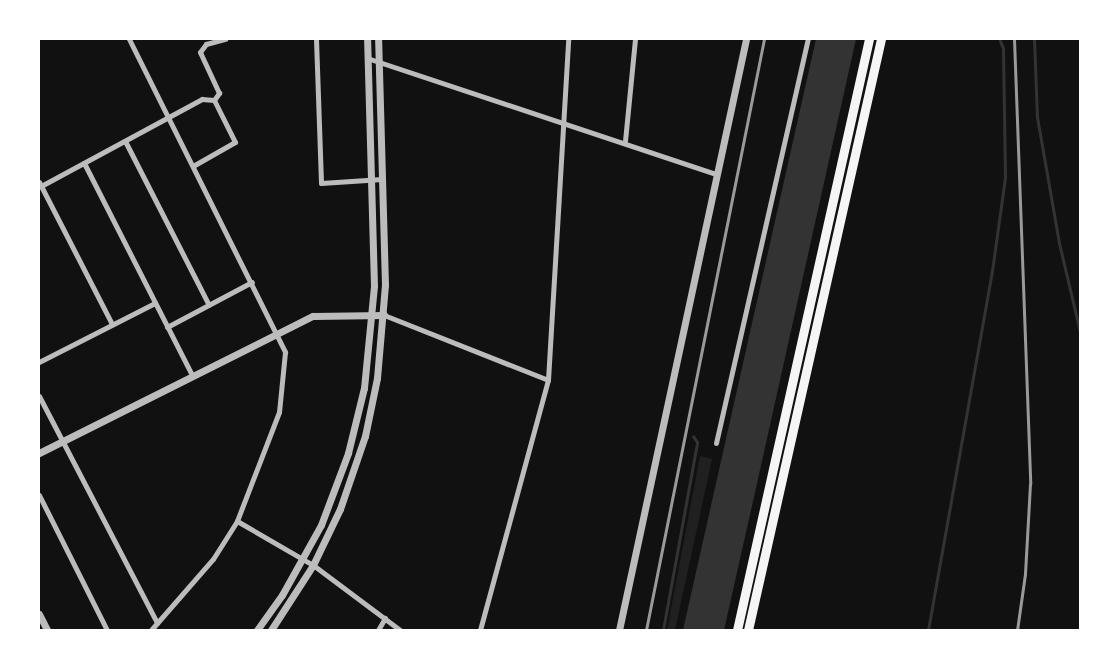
<!DOCTYPE html>
<html>
<head>
<meta charset="utf-8">
<style>
  body { margin:0 }
  #map { position:relative; width:1119px; height:669px; overflow:hidden; background:#111; font-family:"DejaVu Sans",sans-serif }
  div>[style] { position:absolute }
  .green>* { inset:0; background:#202020 }
  .water>* { inset:0; background:#333 }
  .stream>* { height:3px; margin:-1.5px; padding:0 1.5px; transform-origin:1.5px; border-radius:1.5px; background:#333 }
  .minor>* { height:5px; margin:-2.5px; padding:0 2.5px; transform-origin:2.5px; border-radius:2.5px; background:#bcbcbc }
  .tertiary>* { height:7px; margin:-3.5px; padding:0 3.5px; transform-origin:3.5px; border-radius:3.5px; background:#bcbcbc }
  .trunk>* { height:9px; margin:-4.5px; padding:0 4.5px; transform-origin:4.5px; border-radius:4.5px; background:#f5f5f5 }
  .rail>* { height:3px; margin:-1.5px; padding:0 1.5px; transform-origin:1.5px; border-radius:1.5px; background:#9a9a9a }
  span { translate:-50% -50%; white-space:nowrap; text-align:center; line-height:1.15; -webkit-text-stroke:5px #fff; paint-order:stroke }
  .frame { position:absolute; inset:0; border:40px solid #fff; pointer-events:none }
</style>
</head>
<body>
<div id="map">
  <div class="green">
    <div style="clip-path:polygon(700px 456px,712px 459px,675px 630px,667px 630px)"></div>
  </div>
  <div class="water">
    <div style="clip-path:polygon(816px 39px,856px 39px,754px 497px,724px 630px,683px 630px)"></div>
  </div>
  <div class="stream">
    <div style="left:1034px;top:39px;width:78px;rotate:87.8deg"></div>
    <div style="left:1037px;top:117px;width:128px;rotate:80.1deg"></div>
    <div style="left:1059px;top:243px;width:91px;rotate:76.7deg"></div>
    <div style="left:663px;top:630px;width:191px;rotate:-79.7deg"></div>
    <div style="left:697px;top:442px;width:7px;rotate:-124deg"></div>
    <div style="left:928px;top:630px;width:365px;rotate:-79.9deg"></div>
    <div style="left:992px;top:271px;width:95px;rotate:-82.1deg"></div>
    <div style="left:1005px;top:177px;width:129px;rotate:-90.9deg"></div>
    <div style="left:1003px;top:48px;width:8px;rotate:-113deg"></div>
  </div>
  <div class="minor">
    <div style="left:129px;top:39px;width:350px;rotate:63.5deg"></div>
    <div style="left:285px;top:352px;width:60px;rotate:95.7deg"></div>
    <div style="left:279px;top:412px;width:117px;rotate:111.1deg"></div>
    <div style="left:316px;top:39px;width:144px;rotate:88deg"></div>
    <div style="left:321px;top:183px;width:61px;rotate:-3.8deg"></div>
    <div style="left:367px;top:58px;width:368px;rotate:18.4deg"></div>
    <div style="left:214px;top:100px;width:9px;rotate:-54deg"></div>
    <div style="left:219px;top:93px;width:45px;rotate:-114.9deg"></div>
    <div style="left:200px;top:52px;width:10px;rotate:-53deg"></div>
    <div style="left:206px;top:44px;width:20px;rotate:-15deg"></div>
    <div style="left:125px;top:141px;width:184px;rotate:62.9deg"></div>
    <div style="left:625px;top:141px;width:102px;rotate:-84.4deg"></div>
    <div style="left:84px;top:163px;width:238px;rotate:63deg"></div>
    <div style="left:39px;top:182px;width:160px;rotate:62.8deg"></div>
    <div style="left:41px;top:186px;width:183px;rotate:-28.4deg"></div>
    <div style="left:202px;top:99px;width:12px;rotate:5deg"></div>
    <div style="left:214px;top:100px;width:47px;rotate:63.4deg"></div>
    <div style="left:235px;top:142px;width:48px;rotate:150.3deg"></div>
    <div style="left:384px;top:315px;width:176px;rotate:21.6deg"></div>
    <div style="left:167px;top:327px;width:96px;rotate:-27.9deg"></div>
    <div style="left:39px;top:362px;width:130px;rotate:-27deg"></div>
    <div style="left:39px;top:396px;width:256px;rotate:62.5deg"></div>
    <div style="left:716px;top:443px;width:414px;rotate:-77.2deg"></div>
    <div style="left:39px;top:495px;width:151px;rotate:63.3deg"></div>
    <div style="left:151px;top:630px;width:94px;rotate:-48.9deg"></div>
    <div style="left:213px;top:559px;width:45px;rotate:-57.7deg"></div>
    <div style="left:237px;top:521px;width:88px;rotate:30.1deg"></div>
    <div style="left:313px;top:565px;width:109px;rotate:36.8deg"></div>
    <div style="left:378px;top:630px;width:14px;rotate:-60deg"></div>
    <div style="left:480px;top:630px;width:259px;rotate:-74.8deg"></div>
    <div style="left:548px;top:380px;width:342px;rotate:-86.6deg"></div>
  </div>
  <div class="tertiary">
    <div style="left:39px;top:453px;width:306px;rotate:-26.6deg"></div>
    <div style="left:313px;top:316px;width:71px;rotate:-0.8deg"></div>
    <div style="left:39px;top:614px;width:18px;rotate:63deg"></div>
    <div style="left:257px;top:630px;width:43px;rotate:-54.5deg"></div>
    <div style="left:282px;top:595px;width:80px;rotate:-60.9deg"></div>
    <div style="left:321px;top:525px;width:77px;rotate:-69.4deg"></div>
    <div style="left:348px;top:453px;width:67px;rotate:-76.2deg"></div>
    <div style="left:364px;top:388px;width:102px;rotate:-84.4deg"></div>
    <div style="left:374px;top:286px;width:247px;rotate:-91.6deg"></div>
    <div style="left:271px;top:630px;width:77px;rotate:-57.1deg"></div>
    <div style="left:313px;top:565px;width:62px;rotate:-64.3deg"></div>
    <div style="left:340px;top:509px;width:77px;rotate:-71.1deg"></div>
    <div style="left:365px;top:436px;width:59px;rotate:-78.3deg"></div>
    <div style="left:377px;top:378px;width:93px;rotate:-85.1deg"></div>
    <div style="left:385px;top:285px;width:246px;rotate:-91.6deg"></div>
    <div style="left:619px;top:630px;width:604px;rotate:-77.87deg"></div>
  </div>
  <div class="trunk">
    <div style="left:737px;top:630px;width:606px;rotate:-77.41deg"></div>
    <div style="left:748px;top:630px;width:606px;rotate:-77.32deg"></div>
  </div>
  <div class="rail">
    <div style="left:1014px;top:39px;width:445px;rotate:87.9deg"></div>
    <div style="left:1030px;top:484px;width:90px;rotate:93.2deg"></div>
    <div style="left:1025px;top:574px;width:57px;rotate:98.1deg"></div>
    <div style="left:646px;top:630px;width:603px;rotate:-78.71deg"></div>
  </div>
  <div class="frame"></div>
</div>
</body>
</html>
